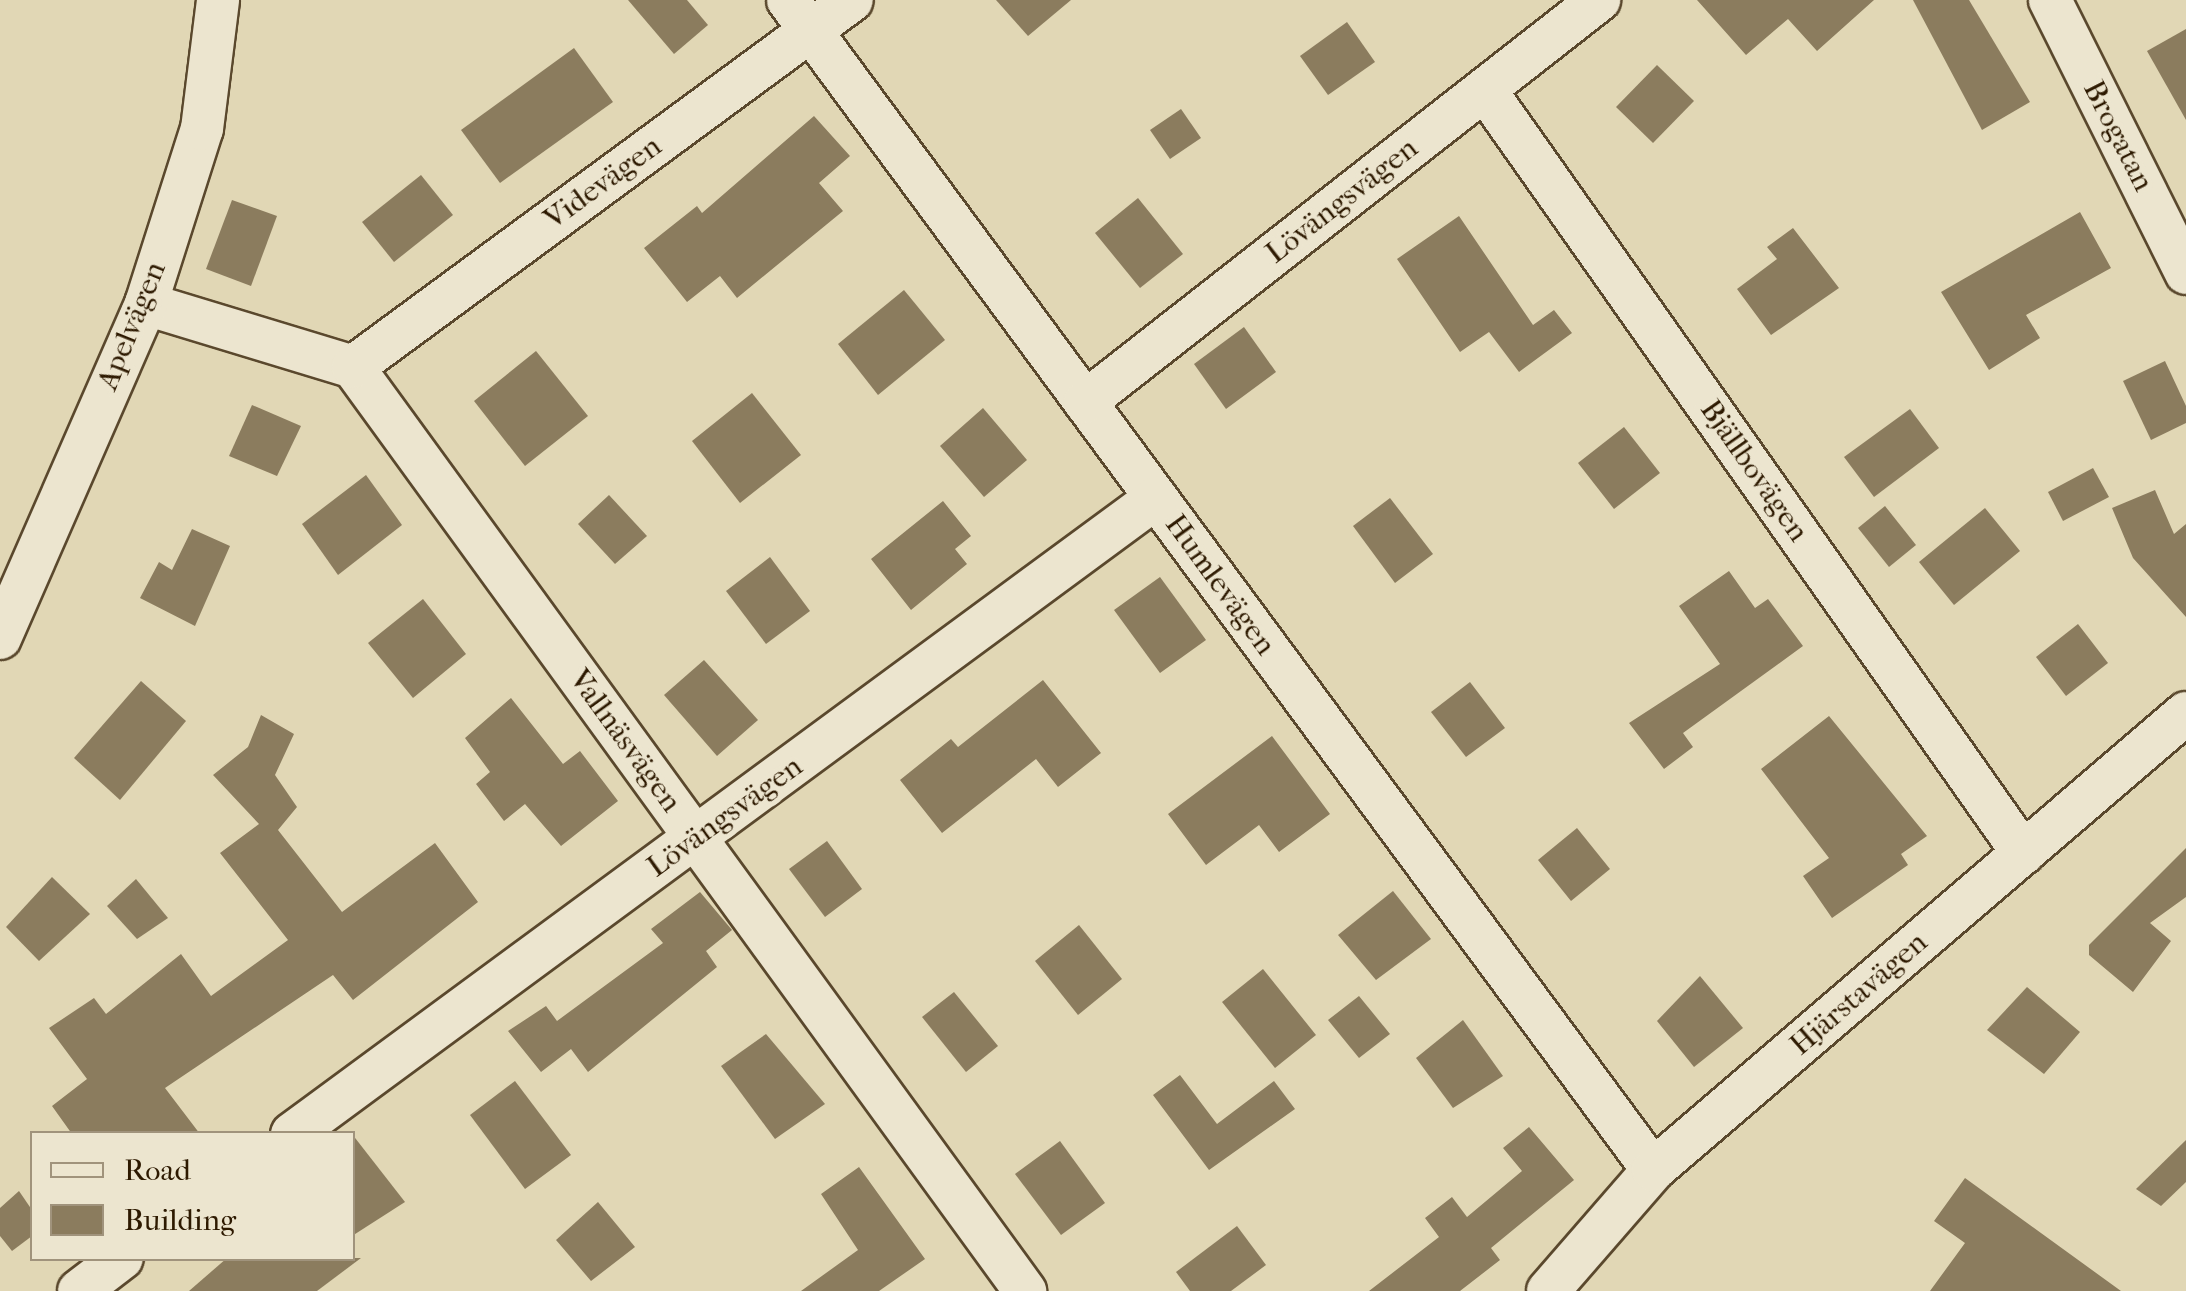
<!DOCTYPE html>
<html>
<head>
<meta charset="utf-8">
<style>
  body { margin:0 }
  #map { position:relative; width:2186px; height:1291px; overflow:hidden; background:#e1d7b5; font-family:"IM FELL French Canon",serif }
  div>[style] { position:absolute }
  .building>* { inset:0; background:#8b7c5e }
  .roads { filter:drop-shadow(2px 0 #5a482d) drop-shadow(-2px 0 #5a482d) drop-shadow(0 2px #5a482d) drop-shadow(0 -2px #5a482d) }
  .minor>* { height:42px; margin:-21px; padding:0 21px; transform-origin:21px; border-radius:21px; background:#ece5cf }
  span { translate:-50% -50%; white-space:nowrap; text-align:center; line-height:1.15; -webkit-text-stroke:10px #ece5cf; paint-order:stroke }
  .street-label { font-size:30px; color:#2d1900 }
  .legend { position:absolute; left:30px; top:1131px; width:325px; height:130px; box-sizing:border-box; background:#ece5cf; border:2px solid #a0937c; margin:0; padding:12px 18px; list-style:none; font-size:30px; color:#2d1900 }
  .legend li { display:flex; align-items:center; gap:20px; height:50px }
  .legend b { width:50px; border:2px solid #a0937c }
</style>
</head>
<body>
<div id="map">
  <div class="building">
    <div style="clip-path:polygon(628px 0,687px 0,708px 25px,674px 54px)"></div>
    <div style="clip-path:polygon(996px 0,1071px 0,1028px 36px)"></div>
    <div style="clip-path:polygon(1697px 0,1874px 0,1817px 51px,1788px 19px,1746px 55px)"></div>
    <div style="clip-path:polygon(1913px 0,1969px 0,2030px 102px,1982px 130px)"></div>
    <div style="clip-path:polygon(1347px 22px,1375px 62px,1328px 95px,1300px 56px)"></div>
    <div style="clip-path:polygon(2186px 29px,2186px 120px,2147px 51px)"></div>
    <div style="clip-path:polygon(574px 48px,613px 102px,500px 183px,461px 130px)"></div>
    <div style="clip-path:polygon(1657px 65px,1694px 101px,1653px 143px,1616px 107px)"></div>
    <div style="clip-path:polygon(1181px 109px,1201px 138px,1170px 159px,1150px 130px)"></div>
    <div style="clip-path:polygon(814px 116px,850px 156px,819px 183px,843px 211px,737px 298px,720px 276px,687px 302px,644px 248px,697px 206px,702px 213px)"></div>
    <div style="clip-path:polygon(421px 175px,453px 215px,394px 262px,362px 222px)"></div>
    <div style="clip-path:polygon(1138px 198px,1183px 254px,1140px 288px,1095px 233px)"></div>
    <div style="clip-path:polygon(232px 200px,277px 216px,251px 286px,206px 269px)"></div>
    <div style="clip-path:polygon(2080px 212px,2111px 268px,2026px 315px,2040px 338px,1989px 370px,1941px 292px)"></div>
    <div style="clip-path:polygon(1459px 216px,1533px 325px,1554px 310px,1572px 333px,1519px 372px,1489px 332px,1460px 352px,1397px 259px)"></div>
    <div style="clip-path:polygon(1793px 228px,1839px 288px,1771px 335px,1737px 289px,1777px 259px,1767px 247px)"></div>
    <div style="clip-path:polygon(904px 290px,945px 340px,878px 395px,838px 344px)"></div>
    <div style="clip-path:polygon(1244px 327px,1276px 372px,1226px 409px,1194px 364px)"></div>
    <div style="clip-path:polygon(536px 351px,588px 416px,525px 466px,474px 401px)"></div>
    <div style="clip-path:polygon(2165px 361px,2186px 406px,2186px 423px,2151px 440px,2123px 381px)"></div>
    <div style="clip-path:polygon(752px 393px,801px 455px,740px 503px,692px 441px)"></div>
    <div style="clip-path:polygon(252px 405px,301px 426px,277px 476px,229px 456px)"></div>
    <div style="clip-path:polygon(983px 408px,1027px 460px,984px 497px,940px 446px)"></div>
    <div style="clip-path:polygon(1910px 409px,1939px 448px,1874px 497px,1844px 457px)"></div>
    <div style="clip-path:polygon(1624px 427px,1660px 473px,1614px 509px,1578px 463px)"></div>
    <div style="clip-path:polygon(2093px 468px,2109px 497px,2063px 521px,2048px 492px)"></div>
    <div style="clip-path:polygon(366px 475px,402px 525px,338px 575px,302px 524px)"></div>
    <div style="clip-path:polygon(2155px 490px,2174px 534px,2186px 524px,2186px 617px,2133px 558px,2112px 508px)"></div>
    <div style="clip-path:polygon(609px 495px,647px 536px,615px 564px,578px 524px)"></div>
    <div style="clip-path:polygon(1390px 498px,1433px 554px,1395px 583px,1353px 526px)"></div>
    <div style="clip-path:polygon(943px 501px,971px 536px,955px 549px,967px 564px,911px 610px,871px 559px)"></div>
    <div style="clip-path:polygon(1885px 506px,1916px 545px,1889px 567px,1858px 528px)"></div>
    <div style="clip-path:polygon(1985px 508px,2020px 551px,1954px 605px,1919px 562px)"></div>
    <div style="clip-path:polygon(192px 529px,230px 546px,195px 626px,140px 598px,159px 562px,172px 570px)"></div>
    <div style="clip-path:polygon(770px 557px,810px 611px,766px 644px,726px 591px)"></div>
    <div style="clip-path:polygon(1729px 571px,1755px 608px,1768px 599px,1803px 646px,1683px 733px,1693px 747px,1664px 769px,1629px 723px,1720px 664px,1679px 606px)"></div>
    <div style="clip-path:polygon(1160px 577px,1206px 640px,1160px 673px,1114px 610px)"></div>
    <div style="clip-path:polygon(423px 599px,466px 654px,413px 698px,368px 643px)"></div>
    <div style="clip-path:polygon(2078px 624px,2108px 663px,2066px 696px,2036px 657px)"></div>
    <div style="clip-path:polygon(704px 660px,758px 720px,717px 756px,664px 695px)"></div>
    <div style="clip-path:polygon(1043px 680px,1101px 753px,1058px 787px,1036px 759px,942px 833px,900px 780px,951px 739px,958px 747px)"></div>
    <div style="clip-path:polygon(141px 681px,186px 721px,120px 800px,74px 758px)"></div>
    <div style="clip-path:polygon(1470px 682px,1505px 728px,1466px 757px,1431px 712px)"></div>
    <div style="clip-path:polygon(511px 698px,563px 764px,580px 751px,618px 801px,561px 846px,525px 804px,504px 821px,476px 784px,490px 772px,465px 738px)"></div>
    <div style="clip-path:polygon(261px 715px,294px 734px,275px 775px,297px 807px,278px 830px,342px 912px,435px 843px,478px 902px,353px 1000px,333px 975px,165px 1088px,200px 1134px,72px 1134px,52px 1106px,87px 1079px,49px 1028px,94px 998px,106px 1014px,181px 954px,211px 996px,288px 940px,220px 853px,259px 824px,213px 775px,248px 747px)"></div>
    <div style="clip-path:polygon(1829px 716px,1927px 836px,1901px 854px,1908px 865px,1832px 918px,1803px 876px,1829px 858px,1761px 769px)"></div>
    <div style="clip-path:polygon(1272px 736px,1330px 814px,1279px 852px,1259px 825px,1206px 865px,1168px 814px)"></div>
    <div style="clip-path:polygon(1577px 828px,1610px 869px,1571px 901px,1538px 860px)"></div>
    <div style="clip-path:polygon(827px 841px,862px 889px,825px 917px,789px 869px)"></div>
    <div style="clip-path:polygon(2186px 848px,2186px 897px,2150px 923px,2171px 941px,2133px 992px,2089px 955px,2089px 945px)"></div>
    <div style="clip-path:polygon(52px 877px,90px 914px,39px 961px,6px 927px)"></div>
    <div style="clip-path:polygon(136px 879px,168px 918px,137px 939px,107px 906px)"></div>
    <div style="clip-path:polygon(1393px 891px,1431px 939px,1376px 980px,1338px 935px)"></div>
    <div style="clip-path:polygon(700px 892px,732px 930px,706px 951px,717px 967px,588px 1072px,571px 1049px,541px 1072px,508px 1031px,546px 1006px,557px 1021px,663px 943px,651px 929px)"></div>
    <div style="clip-path:polygon(1079px 925px,1122px 979px,1078px 1015px,1035px 961px)"></div>
    <div style="clip-path:polygon(1263px 969px,1316px 1035px,1275px 1068px,1222px 1002px)"></div>
    <div style="clip-path:polygon(1700px 976px,1743px 1028px,1694px 1067px,1657px 1021px)"></div>
    <div style="clip-path:polygon(2027px 987px,2080px 1032px,2044px 1074px,1987px 1030px)"></div>
    <div style="clip-path:polygon(954px 992px,998px 1046px,966px 1072px,922px 1017px)"></div>
    <div style="clip-path:polygon(1359px 996px,1390px 1034px,1359px 1058px,1328px 1020px)"></div>
    <div style="clip-path:polygon(1463px 1020px,1503px 1076px,1453px 1108px,1416px 1058px)"></div>
    <div style="clip-path:polygon(766px 1034px,825px 1104px,775px 1139px,721px 1066px)"></div>
    <div style="clip-path:polygon(1180px 1075px,1217px 1124px,1274px 1081px,1295px 1109px,1209px 1170px,1153px 1095px)"></div>
    <div style="clip-path:polygon(515px 1081px,571px 1155px,525px 1189px,470px 1115px)"></div>
    <div style="clip-path:polygon(1529px 1127px,1574px 1180px,1491px 1248px,1500px 1260px,1460px 1291px,1369px 1291px,1439px 1237px,1425px 1218px,1452px 1197px,1467px 1217px,1522px 1171px,1503px 1148px)"></div>
    <div style="clip-path:polygon(352px 1134px,405px 1202px,352px 1236px)"></div>
    <div style="clip-path:polygon(2186px 1140px,2186px 1182px,2161px 1206px,2136px 1189px)"></div>
    <div style="clip-path:polygon(1060px 1141px,1105px 1203px,1061px 1235px,1015px 1174px)"></div>
    <div style="clip-path:polygon(859px 1167px,925px 1259px,879px 1291px,801px 1291px,858px 1250px,821px 1194px)"></div>
    <div style="clip-path:polygon(1965px 1178px,2121px 1291px,1930px 1291px,1965px 1243px,1934px 1221px)"></div>
    <div style="clip-path:polygon(19px 1191px,32px 1210px,32px 1236px,12px 1251px,0 1236px,0 1208px)"></div>
    <div style="clip-path:polygon(598px 1202px,635px 1247px,591px 1281px,556px 1240px)"></div>
    <div style="clip-path:polygon(1237px 1226px,1266px 1265px,1231px 1291px,1190px 1291px,1176px 1272px)"></div>
    <div style="clip-path:polygon(227px 1258px,361px 1258px,317px 1291px,189px 1291px)"></div>
  </div>
  <div class="roads">
    <div class="minor">
      <div style="left:788px;top:0;width:1455px;rotate:53.52deg"></div>
      <div style="left:2050px;top:0;width:305px;rotate:63.5deg"></div>
      <div style="left:1485px;top:90px;width:934px;rotate:54.81deg"></div>
      <div style="left:146px;top:304px;width:216px;rotate:16.9deg"></div>
      <div style="left:353px;top:367px;width:1143px;rotate:53.97deg"></div>
      <div style="left:353px;top:367px;width:619px;rotate:-36.33deg"></div>
      <div style="left:1085px;top:402px;width:653px;rotate:-38.03deg"></div>
      <div style="left:0;top:638px;width:365px;rotate:-66.4deg"></div>
      <div style="left:146px;top:304px;width:184px;rotate:-72.3deg"></div>
      <div style="left:202px;top:129px;width:130px;rotate:-82.9deg"></div>
      <div style="left:292px;top:1134px;width:1073px;rotate:-36.36deg"></div>
      <div style="left:79px;top:1291px;width:54px;rotate:-37.5deg"></div>
      <div style="left:1548px;top:1291px;width:160px;rotate:-49deg"></div>
      <div style="left:1653px;top:1170px;width:702px;rotate:-40.61deg"></div>
    </div>
  </div>
  <div class="street-label">
    <span style="left:2118px;top:136px;rotate:63deg">Brogatan</span>
    <span style="left:603px;top:183px;rotate:-36deg">Videvägen</span>
    <span style="left:1342px;top:201px;rotate:-38deg">Lövängsvägen</span>
    <span style="left:132px;top:326px;rotate:-68deg">Apelvägen</span>
    <span style="left:1754px;top:471px;rotate:55deg">Bjällbovägen</span>
    <span style="left:1220px;top:585px;rotate:54deg">Humlevägen</span>
    <span style="left:625px;top:741px;rotate:54deg">Vallnäsvägen</span>
    <span style="left:725px;top:817px;rotate:-36deg">Lövängsvägen</span>
    <span style="left:1859px;top:994px;rotate:-41deg">Hjärstavägen</span>
  </div>
  <ul class="legend">
  <li><b style="height:12px;background:#ece5cf"></b>Road</li>
  <li><b style="height:28px;background:#8b7c5e"></b>Building</li>
  </ul>
</div>
</body>
</html>
